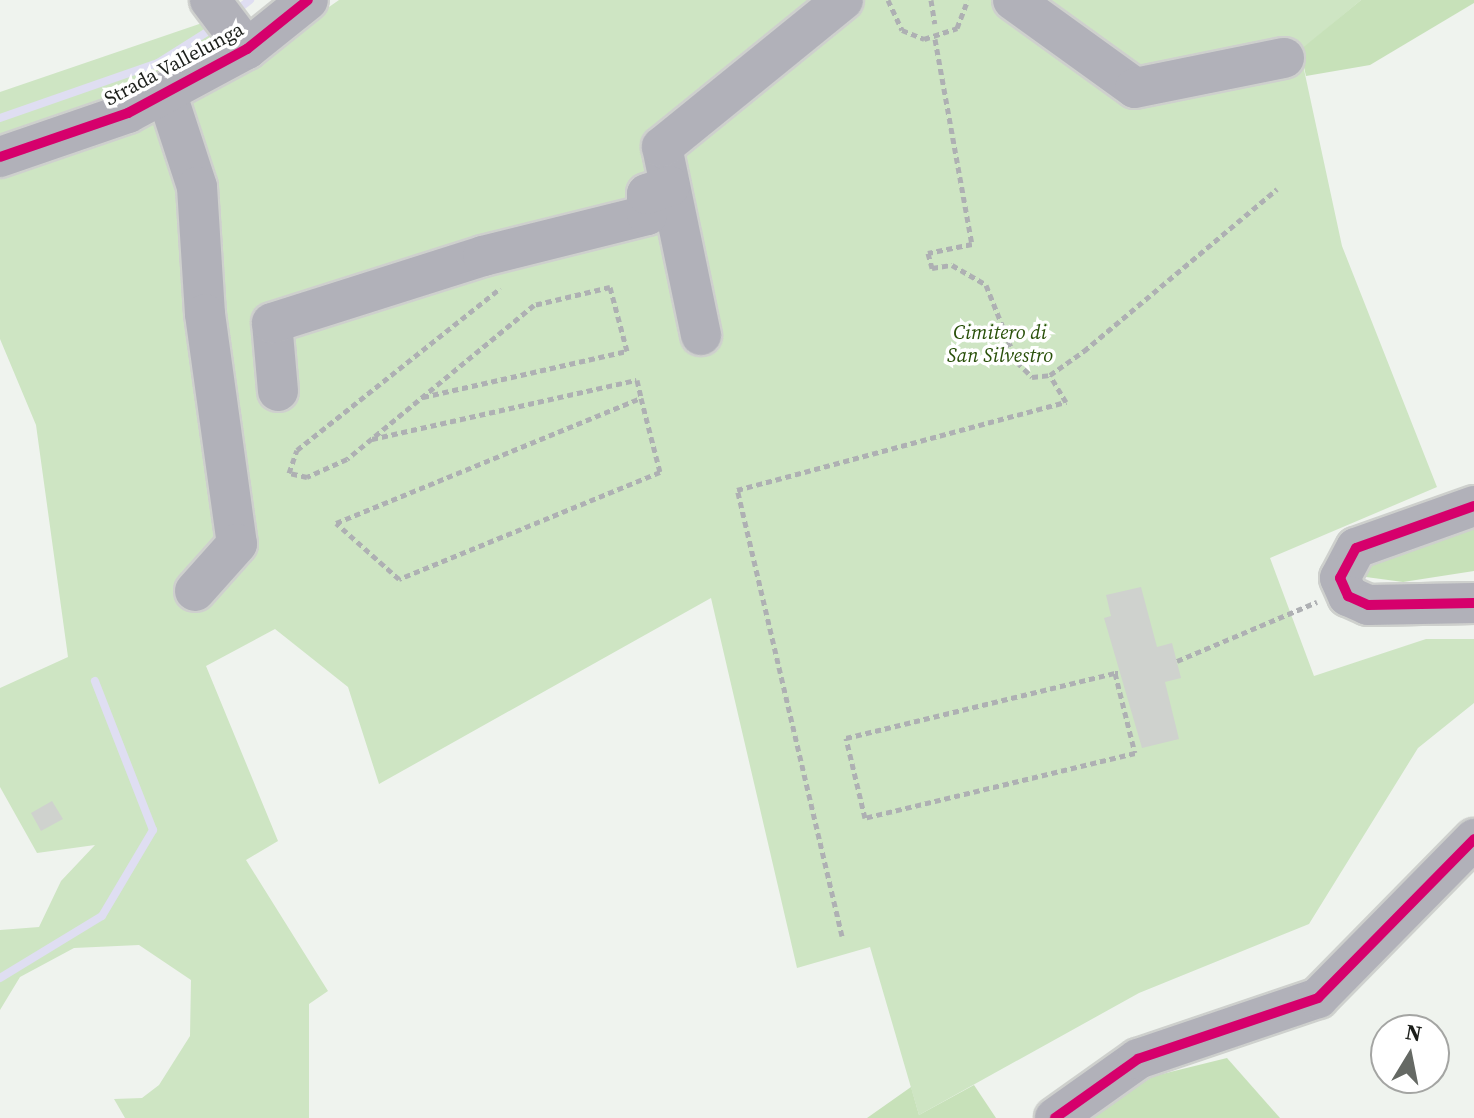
<!DOCTYPE html>
<html>
<head>
<meta charset="utf-8">
<style>
  body { margin:0 }
  #map { position:relative; width:1474px; height:1118px; overflow:hidden; background:#eff3ee; font-family:"Source Serif 4",serif }
  div>[style] { position:absolute }
  .green>* { inset:0; background:#cee5c3 }
  .forest>* { inset:0; background:#c7e1b9 }
  .stream>* { height:8px; margin:-4px; padding:0 4px; transform-origin:4px; border-radius:4px; background:#dfdef2 }
  .building>* { inset:0; background:#cfd2ce }
  .path>* { height:5px; margin-top:-2.5px; transform-origin:0; background:repeating-linear-gradient(90deg,#aeb0b3 0 6px,transparent 0 10px) }
  .roads { filter:drop-shadow(2px 0 #ced0cd) drop-shadow(-2px 0 #ced0cd) drop-shadow(0 2px #ced0cd) drop-shadow(0 -2px #ced0cd) }
  .minor>* { height:40px; margin:-20px; padding:0 20px; transform-origin:20px; border-radius:20px; background:#b1b1b9 }
  .cycleway>* { height:10px; margin:-5px; padding:0 5px; transform-origin:5px; border-radius:5px; background:#d6006c }
  span { translate:-50% -50%; white-space:nowrap; text-align:center; line-height:1.15; -webkit-text-stroke:7px #fff; paint-order:stroke }
  .street-label { font-size:20px; color:#1b1e1a }
  .park-label { font-size:20px; color:#295009; font-style:italic }
  .north { position:absolute; left:1370px; top:1014px; width:80px; height:80px; box-sizing:border-box; background:#fff; border:2px solid #a4a5a3; border-radius:50%; rotate:10deg; font-size:22px; font-weight:700; line-height:32px; text-align:center; color:#1b1e1a }
  .north::after { content:''; display:block; margin:auto; width:28px; height:36px; background:#656964; clip-path:polygon(50% 0,100% 100%,50% 72%,0 100%) }
</style>
</head>
<body>
<div id="map">
  <div class="green">
    <div style="clip-path:polygon(339px 0,1361px 0,1300px 51px,1342px 246px,1437px 487px,1270px 558px,1314px 676px,1426px 639px,1474px 639px,1474px 703px,1418px 748px,1309px 924px,1139px 993px,919px 1115px,870px 947px,797px 968px,711px 598px,379px 784px,348px 687px,275px 629px,206px 666px,278px 841px,246px 860px,328px 991px,309px 1004px,309px 1118px,125px 1118px,114px 1099px,142px 1098px,159px 1085px,190px 1036px,191px 980px,139px 945px,74px 948px,20px 977px,0 1010px,0 930px,39px 927px,61px 881px,95px 845px,37px 853px,0 787px,0 688px,68px 657px,36px 425px,0 339px,0 179px,187px 106px)"></div>
    <div style="clip-path:polygon(208px 21px,228px 49px,128px 99px,0 145px,0 92px)"></div>
  </div>
  <div class="forest">
    <div style="clip-path:polygon(1361px 0,1474px 0,1474px 3px,1370px 65px,1306px 76px,1300px 50px)"></div>
    <div style="clip-path:polygon(1474px 518px,1474px 571px,1403px 582px,1366px 577px,1366px 561px)"></div>
    <div style="clip-path:polygon(1227px 1058px,1280px 1118px,1081px 1118px,1154px 1076px)"></div>
    <div style="clip-path:polygon(974px 1085px,996px 1118px,867px 1118px,911px 1087px,919px 1115px)"></div>
  </div>
  <div class="stream">
    <div style="left:232px;top:14px;width:23px;rotate:-38deg"></div>
    <div style="left:0;top:118px;width:167px;rotate:-19.2deg"></div>
    <div style="left:158px;top:63px;width:67px;rotate:-32.3deg"></div>
    <div style="left:0;top:978px;width:119px;rotate:-31.3deg"></div>
    <div style="left:102px;top:916px;width:100px;rotate:-59.3deg"></div>
    <div style="left:153px;top:830px;width:160px;rotate:-111.3deg"></div>
  </div>
  <div class="building">
    <div style="clip-path:polygon(1141px 587px,1157px 647px,1172px 643px,1181px 678px,1165px 682px,1179px 739px,1142px 748px,1104px 618px,1111px 616px,1106px 595px)"></div>
    <div style="clip-path:polygon(52px 801px,63px 819px,41px 831px,31px 813px)"></div>
  </div>
  <div class="path">
    <div style="left:888px;top:0;width:33px;rotate:65deg"></div>
    <div style="left:902px;top:30px;width:24px;rotate:22deg"></div>
    <div style="left:924px;top:39px;width:35px;rotate:-18deg"></div>
    <div style="left:957px;top:28px;width:30px;rotate:-69deg"></div>
    <div style="left:931px;top:0;width:24px;rotate:81deg"></div>
    <div style="left:935px;top:39px;width:208px;rotate:79.8deg"></div>
    <div style="left:972px;top:244px;width:45px;rotate:168.4deg"></div>
    <div style="left:928px;top:253px;width:16px;rotate:75deg"></div>
    <div style="left:932px;top:268px;width:20px;rotate:-9deg"></div>
    <div style="left:952px;top:265px;width:39px;rotate:30deg"></div>
    <div style="left:986px;top:285px;width:83px;rotate:68.1deg"></div>
    <div style="left:1017px;top:362px;width:21px;rotate:45deg"></div>
    <div style="left:1032px;top:377px;width:18px;rotate:-6deg"></div>
    <div style="left:1050px;top:375px;width:42px;rotate:-35.2deg"></div>
    <div style="left:1084px;top:351px;width:252px;rotate:-40deg"></div>
    <div style="left:423px;top:397px;width:209px;rotate:-12.7deg"></div>
    <div style="left:627px;top:351px;width:66px;rotate:-104.9deg"></div>
    <div style="left:610px;top:287px;width:78px;rotate:166.7deg"></div>
    <div style="left:534px;top:305px;width:242px;rotate:140.5deg"></div>
    <div style="left:347px;top:459px;width:44px;rotate:155.8deg"></div>
    <div style="left:307px;top:477px;width:18px;rotate:-167deg"></div>
    <div style="left:289px;top:473px;width:24px;rotate:-71deg"></div>
    <div style="left:297px;top:450px;width:260px;rotate:-38.5deg"></div>
    <div style="left:372px;top:439px;width:271px;rotate:-12.6deg"></div>
    <div style="left:637px;top:380px;width:18px;rotate:77deg"></div>
    <div style="left:641px;top:398px;width:76px;rotate:75.6deg"></div>
    <div style="left:660px;top:472px;width:282px;rotate:157.7deg"></div>
    <div style="left:399px;top:579px;width:84px;rotate:-138.4deg"></div>
    <div style="left:336px;top:523px;width:330px;rotate:-22.3deg"></div>
    <div style="left:1177px;top:661px;width:152px;rotate:-22.9deg"></div>
    <div style="left:1115px;top:673px;width:82px;rotate:76deg"></div>
    <div style="left:1135px;top:753px;width:278px;rotate:166.5deg"></div>
    <div style="left:865px;top:818px;width:82px;rotate:-103.4deg"></div>
    <div style="left:846px;top:738px;width:277px;rotate:-13.6deg"></div>
    <div style="left:1115px;top:673px;width:3px"></div>
    <div style="left:842px;top:936px;width:458px;rotate:-103.2deg"></div>
    <div style="left:737px;top:490px;width:341px;rotate:-15deg"></div>
    <div style="left:1066px;top:402px;width:31px;rotate:-121deg"></div>
  </div>
  <div class="roads">
    <div class="minor">
      <div style="left:210px;top:0;width:61px;rotate:52.9deg"></div>
      <div style="left:1013px;top:0;width:150px;rotate:35.8deg"></div>
      <div style="left:1135px;top:88px;width:152px;rotate:-11.4deg"></div>
      <div style="left:166px;top:92px;width:100px;rotate:71.9deg"></div>
      <div style="left:197px;top:187px;width:127px;rotate:86.4deg"></div>
      <div style="left:205px;top:314px;width:232px;rotate:82.1deg"></div>
      <div style="left:237px;top:544px;width:63px;rotate:131.8deg"></div>
      <div style="left:0;top:157px;width:135px;rotate:-19deg"></div>
      <div style="left:128px;top:113px;width:135px;rotate:-28.3deg"></div>
      <div style="left:247px;top:49px;width:78px;rotate:-38.8deg"></div>
      <div style="left:701px;top:335px;width:192px;rotate:-101.7deg"></div>
      <div style="left:662px;top:147px;width:233px;rotate:-39.1deg"></div>
      <div style="left:278px;top:391px;width:68px;rotate:-95deg"></div>
      <div style="left:272px;top:323px;width:221px;rotate:-17.6deg"></div>
      <div style="left:483px;top:256px;width:169px;rotate:-14deg"></div>
      <div style="left:647px;top:215px;width:21px;rotate:-90deg"></div>
      <div style="left:647px;top:194px;width:24px;rotate:-19deg"></div>
      <div style="left:1474px;top:506px;width:125px;rotate:160.4deg"></div>
      <div style="left:1356px;top:548px;width:34px;rotate:118deg"></div>
      <div style="left:1340px;top:578px;width:20px;rotate:66deg"></div>
      <div style="left:1348px;top:596px;width:22px;rotate:24deg"></div>
      <div style="left:1368px;top:605px;width:106px;rotate:-1.1deg"></div>
      <div style="left:1055px;top:1118px;width:102px;rotate:-35.4deg"></div>
      <div style="left:1138px;top:1059px;width:190px;rotate:-18.7deg"></div>
      <div style="left:1318px;top:998px;width:223px;rotate:-45.5deg"></div>
    </div>
  </div>
  <div class="cycleway">
    <div style="left:0;top:157px;width:135px;rotate:-19deg"></div>
    <div style="left:128px;top:113px;width:135px;rotate:-28.3deg"></div>
    <div style="left:247px;top:49px;width:78px;rotate:-38.8deg"></div>
    <div style="left:1474px;top:506px;width:125px;rotate:160.4deg"></div>
    <div style="left:1356px;top:548px;width:34px;rotate:118deg"></div>
    <div style="left:1340px;top:578px;width:20px;rotate:66deg"></div>
    <div style="left:1348px;top:596px;width:22px;rotate:24deg"></div>
    <div style="left:1368px;top:605px;width:106px;rotate:-1.1deg"></div>
    <div style="left:1055px;top:1118px;width:102px;rotate:-35.4deg"></div>
    <div style="left:1138px;top:1059px;width:190px;rotate:-18.7deg"></div>
    <div style="left:1318px;top:998px;width:223px;rotate:-45.5deg"></div>
  </div>
  <div class="street-label">
    <span style="left:174px;top:64px;rotate:-28deg">Strada Vallelunga</span>
  </div>
  <div class="park-label">
    <span style="left:1000px;top:344px">Cimitero di<br>San Silvestro</span>
  </div>
  <div class="north">N</div>
</div>
</body>
</html>
